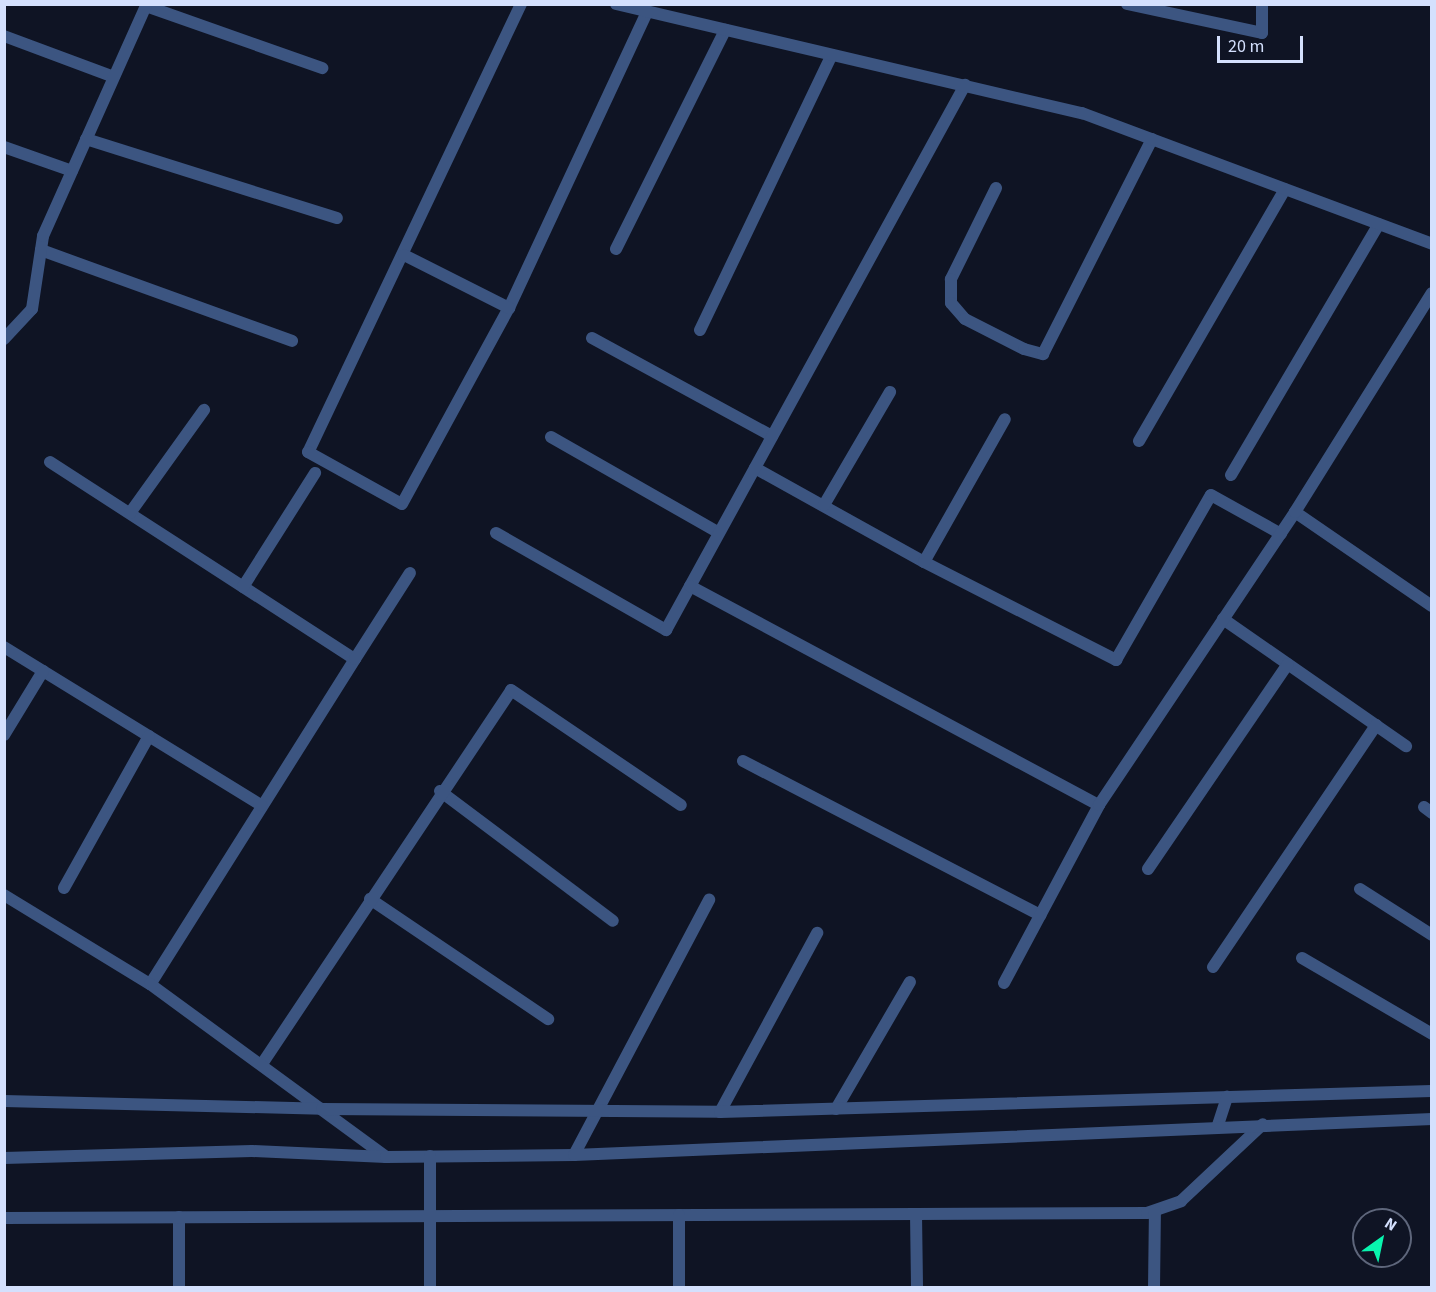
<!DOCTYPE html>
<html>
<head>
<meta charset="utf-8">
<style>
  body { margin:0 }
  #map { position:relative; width:1436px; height:1292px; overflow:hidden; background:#0f1424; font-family:"Source Sans 3",sans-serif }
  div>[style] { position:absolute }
  .minor>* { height:12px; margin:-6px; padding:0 6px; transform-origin:6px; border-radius:6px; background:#3c5581 }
  .tertiary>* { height:12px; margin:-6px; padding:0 6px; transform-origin:6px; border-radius:6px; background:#3c5581 }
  span { translate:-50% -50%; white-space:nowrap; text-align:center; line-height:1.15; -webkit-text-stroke:4.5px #0f1424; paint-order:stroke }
  .frame { position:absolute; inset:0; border:6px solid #d4e0fd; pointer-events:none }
  .north { position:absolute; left:1352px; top:1208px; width:60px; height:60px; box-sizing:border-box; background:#0f1424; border:2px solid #5e667b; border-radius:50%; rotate:33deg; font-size:16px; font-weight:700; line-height:24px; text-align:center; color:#d4e0fd }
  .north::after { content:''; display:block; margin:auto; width:21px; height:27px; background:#09f5af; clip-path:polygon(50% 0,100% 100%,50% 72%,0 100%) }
  .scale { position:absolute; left:1217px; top:36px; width:86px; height:27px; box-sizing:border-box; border:3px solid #d4e0fd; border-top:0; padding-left:8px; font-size:18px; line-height:21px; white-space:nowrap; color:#d4e0fd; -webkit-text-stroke:4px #0f1424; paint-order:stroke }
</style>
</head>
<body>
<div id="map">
  <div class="minor">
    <div style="left:521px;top:4px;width:496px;rotate:115.4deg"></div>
    <div style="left:308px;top:452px;width:107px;rotate:29deg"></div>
    <div style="left:402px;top:504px;width:223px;rotate:-61.4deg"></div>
    <div style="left:509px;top:308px;width:327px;rotate:-65deg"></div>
    <div style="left:1127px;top:4px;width:138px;rotate:12.1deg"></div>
    <div style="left:1262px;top:33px;width:29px;rotate:-90deg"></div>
    <div style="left:146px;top:6px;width:187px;rotate:19.4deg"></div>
    <div style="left:4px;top:36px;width:117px;rotate:20.4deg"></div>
    <div style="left:86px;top:139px;width:263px;rotate:17.5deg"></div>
    <div style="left:4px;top:147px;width:72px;rotate:19.4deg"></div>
    <div style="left:996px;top:188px;width:102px;rotate:116.3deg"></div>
    <div style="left:951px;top:279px;width:24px;rotate:90deg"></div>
    <div style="left:951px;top:303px;width:21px;rotate:49deg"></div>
    <div style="left:965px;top:319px;width:66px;rotate:27deg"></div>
    <div style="left:1024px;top:349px;width:20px;rotate:15deg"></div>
    <div style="left:1043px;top:354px;width:241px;rotate:-63.1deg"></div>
    <div style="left:616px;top:249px;width:245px;rotate:-63.5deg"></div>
    <div style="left:41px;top:250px;width:267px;rotate:19.9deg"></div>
    <div style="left:404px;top:255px;width:118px;rotate:26.8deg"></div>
    <div style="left:700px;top:330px;width:305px;rotate:-64.4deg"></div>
    <div style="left:592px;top:338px;width:205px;rotate:28.6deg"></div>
    <div style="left:4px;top:339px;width:41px;rotate:-47deg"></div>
    <div style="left:32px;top:309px;width:74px;rotate:-81.4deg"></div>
    <div style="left:43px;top:236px;width:254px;rotate:-65.9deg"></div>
    <div style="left:551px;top:437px;width:193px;rotate:29.7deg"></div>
    <div style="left:1139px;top:441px;width:291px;rotate:-59.9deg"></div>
    <div style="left:50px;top:462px;width:363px;rotate:32.9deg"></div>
    <div style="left:355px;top:659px;width:384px;rotate:122.2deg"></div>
    <div style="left:755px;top:468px;width:193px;rotate:29.1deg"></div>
    <div style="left:924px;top:562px;width:216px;rotate:27deg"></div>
    <div style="left:1116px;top:660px;width:190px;rotate:-60.1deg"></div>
    <div style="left:1211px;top:495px;width:80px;rotate:29.1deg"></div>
    <div style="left:1231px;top:475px;width:291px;rotate:-59.5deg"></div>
    <div style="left:824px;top:505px;width:131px;rotate:-59.7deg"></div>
    <div style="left:1295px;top:512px;width:166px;rotate:34.5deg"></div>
    <div style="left:130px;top:513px;width:127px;rotate:-54.3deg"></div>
    <div style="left:496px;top:533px;width:196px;rotate:29.7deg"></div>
    <div style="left:666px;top:630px;width:622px;rotate:-61.25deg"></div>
    <div style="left:924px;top:562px;width:164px;rotate:-60.5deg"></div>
    <div style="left:690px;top:586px;width:464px;rotate:28.2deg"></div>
    <div style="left:243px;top:587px;width:135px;rotate:-57.7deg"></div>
    <div style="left:1223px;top:619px;width:223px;rotate:34.8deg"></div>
    <div style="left:4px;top:647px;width:302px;rotate:31.6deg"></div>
    <div style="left:355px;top:659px;width:102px;rotate:-57.4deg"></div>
    <div style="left:4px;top:735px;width:75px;rotate:-58.6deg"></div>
    <div style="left:743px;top:761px;width:335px;rotate:27.4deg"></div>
    <div style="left:440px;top:791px;width:216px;rotate:36.9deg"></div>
    <div style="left:1424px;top:807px;width:10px;rotate:37deg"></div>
    <div style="left:1148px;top:869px;width:248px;rotate:-55.7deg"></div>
    <div style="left:64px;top:888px;width:174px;rotate:-60.8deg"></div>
    <div style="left:1360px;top:889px;width:85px;rotate:32.6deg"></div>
    <div style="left:370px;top:899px;width:215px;rotate:34deg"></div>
    <div style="left:1302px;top:958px;width:151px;rotate:30.3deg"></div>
    <div style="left:1213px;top:967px;width:292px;rotate:-56deg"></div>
    <div style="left:1004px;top:983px;width:202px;rotate:-61.9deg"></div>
    <div style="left:1099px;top:805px;width:353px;rotate:-56.2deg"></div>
    <div style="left:1295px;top:512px;width:258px;rotate:-58deg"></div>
    <div style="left:262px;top:1064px;width:449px;rotate:-56.3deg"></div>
    <div style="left:511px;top:690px;width:205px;rotate:34.1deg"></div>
    <div style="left:836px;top:1109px;width:147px;rotate:-59.8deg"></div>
    <div style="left:720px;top:1112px;width:204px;rotate:-61.5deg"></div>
    <div style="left:574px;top:1155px;width:289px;rotate:-62.1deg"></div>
    <div style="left:916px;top:1214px;width:74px;rotate:89.2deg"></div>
    <div style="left:179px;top:1217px;width:71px;rotate:90deg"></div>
    <div style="left:4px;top:1218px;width:1143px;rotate:-0.25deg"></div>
    <div style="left:1147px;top:1213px;width:36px;rotate:-19deg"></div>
    <div style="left:1181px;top:1201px;width:112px;rotate:-43.2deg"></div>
    <div style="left:679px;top:1288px;width:73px;rotate:-90deg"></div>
    <div style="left:1154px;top:1288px;width:77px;rotate:-89.3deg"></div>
  </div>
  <div class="tertiary">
    <div style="left:616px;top:4px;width:479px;rotate:13.2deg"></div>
    <div style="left:1082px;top:113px;width:374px;rotate:20.5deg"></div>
    <div style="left:4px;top:895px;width:171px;rotate:31.4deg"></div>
    <div style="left:150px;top:984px;width:293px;rotate:36.2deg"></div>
    <div style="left:4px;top:1101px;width:318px;rotate:1.4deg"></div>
    <div style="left:322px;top:1109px;width:398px;rotate:0.4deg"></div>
    <div style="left:720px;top:1112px;width:712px;rotate:-1.69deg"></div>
    <div style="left:1217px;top:1128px;width:33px;rotate:-72deg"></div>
    <div style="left:4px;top:1158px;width:248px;rotate:-1.6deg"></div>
    <div style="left:252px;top:1151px;width:134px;rotate:2.6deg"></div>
    <div style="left:386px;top:1157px;width:188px;rotate:-0.6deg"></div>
    <div style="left:574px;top:1155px;width:859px;rotate:-2.4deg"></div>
    <div style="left:430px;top:1288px;width:132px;rotate:-90deg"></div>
  </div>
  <div class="frame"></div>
  <div class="north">N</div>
  <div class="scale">20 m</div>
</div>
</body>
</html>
